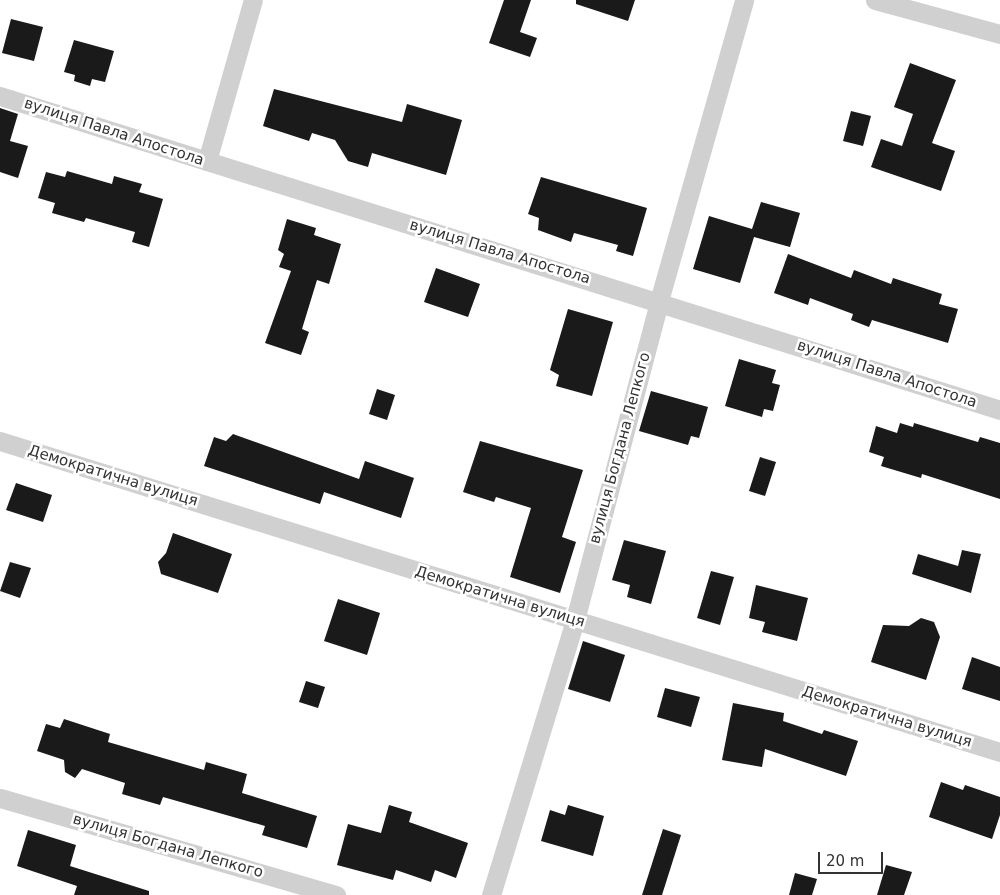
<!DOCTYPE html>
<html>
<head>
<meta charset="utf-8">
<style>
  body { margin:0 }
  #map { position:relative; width:1000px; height:895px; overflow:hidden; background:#fff; font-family:"DejaVu Sans",sans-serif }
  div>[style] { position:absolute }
  .building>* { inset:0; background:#1a1a1a }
  .street>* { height:19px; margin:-9.5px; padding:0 9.5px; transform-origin:9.5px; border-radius:9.5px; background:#d0d0d0 }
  span { translate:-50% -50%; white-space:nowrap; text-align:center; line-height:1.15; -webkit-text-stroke:5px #fff; paint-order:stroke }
  .street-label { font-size:15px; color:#333 }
  .scale { position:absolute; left:818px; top:852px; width:65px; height:22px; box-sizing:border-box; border:2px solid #333; border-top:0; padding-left:6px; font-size:15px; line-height:18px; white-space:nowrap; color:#333; -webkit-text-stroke:4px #fff; paint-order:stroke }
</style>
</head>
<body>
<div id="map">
  <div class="building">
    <div style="clip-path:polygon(504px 0,531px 0,520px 32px,537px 38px,530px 57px,489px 43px)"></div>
    <div style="clip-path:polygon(576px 0,635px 0,628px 21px,576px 4px)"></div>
    <div style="clip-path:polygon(11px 19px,43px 27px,34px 61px,2px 53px)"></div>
    <div style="clip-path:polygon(74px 40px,114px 51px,105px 82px,92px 79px,90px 86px,74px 81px,75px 75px,64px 72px)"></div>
    <div style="clip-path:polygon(910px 63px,956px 80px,932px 143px,955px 151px,941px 191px,871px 167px,881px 139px,902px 146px,913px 114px,894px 107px)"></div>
    <div style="clip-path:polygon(274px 89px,402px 122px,407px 104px,462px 120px,446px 175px,372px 153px,368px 167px,348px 161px,335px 140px,312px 133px,309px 141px,263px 126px)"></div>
    <div style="clip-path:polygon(0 108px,18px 114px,10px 141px,28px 146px,18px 178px,0 172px)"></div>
    <div style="clip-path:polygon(851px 111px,871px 116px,863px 146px,843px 141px)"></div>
    <div style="clip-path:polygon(67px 171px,112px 184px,114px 176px,142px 184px,139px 192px,163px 199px,149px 247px,132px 242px,135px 232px,86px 218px,84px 222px,52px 213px,55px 203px,38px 198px,46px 172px,65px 177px)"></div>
    <div style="clip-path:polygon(541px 177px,647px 208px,633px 256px,616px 251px,618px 245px,574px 233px,571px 242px,538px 230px,539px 218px,528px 214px)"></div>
    <div style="clip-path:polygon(761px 202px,800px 213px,790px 247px,754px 237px,740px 283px,693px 269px,709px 216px,752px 229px)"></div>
    <div style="clip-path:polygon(287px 219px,316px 228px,314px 235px,341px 244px,329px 284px,317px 280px,302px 329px,309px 332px,301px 355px,265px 343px,291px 271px,279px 267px,284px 254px,278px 250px)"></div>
    <div style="clip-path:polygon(788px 254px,851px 278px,854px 270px,891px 284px,893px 278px,942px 294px,939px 304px,958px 309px,948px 343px,872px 320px,869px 327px,851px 320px,853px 314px,810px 298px,808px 305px,774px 293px)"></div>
    <div style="clip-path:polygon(436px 268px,480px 284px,468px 317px,424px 302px)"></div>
    <div style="clip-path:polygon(568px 309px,613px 322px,592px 396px,556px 386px,559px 375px,550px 370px)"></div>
    <div style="clip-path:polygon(739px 359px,776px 370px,772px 383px,780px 385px,773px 411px,764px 409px,762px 417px,725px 406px)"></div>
    <div style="clip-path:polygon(377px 389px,395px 395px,387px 420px,369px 414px)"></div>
    <div style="clip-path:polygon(651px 391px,708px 407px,699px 438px,691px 436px,688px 445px,639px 431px)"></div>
    <div style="clip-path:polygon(900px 423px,913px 427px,914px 423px,978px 442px,980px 437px,1000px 443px,1000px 499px,922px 474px,921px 478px,881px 466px,884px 457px,869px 452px,876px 426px,897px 433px)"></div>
    <div style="clip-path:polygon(233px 434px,359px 479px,365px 461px,414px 478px,401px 518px,324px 492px,320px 504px,204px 466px,214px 437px,226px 441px)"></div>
    <div style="clip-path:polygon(480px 441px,583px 470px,562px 537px,576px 542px,560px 593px,510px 577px,531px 508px,496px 497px,494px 502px,463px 492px)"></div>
    <div style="clip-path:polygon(760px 457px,776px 462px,765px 496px,749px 491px)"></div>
    <div style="clip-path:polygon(16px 483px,52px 495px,43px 522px,6px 510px)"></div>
    <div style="clip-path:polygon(173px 533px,232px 554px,218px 593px,161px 574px,158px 562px,166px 553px)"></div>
    <div style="clip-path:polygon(624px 540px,666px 551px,651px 604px,627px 597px,630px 585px,612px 580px)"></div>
    <div style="clip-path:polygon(962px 550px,981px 554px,971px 593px,912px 574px,918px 554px,958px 566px)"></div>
    <div style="clip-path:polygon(10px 562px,31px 568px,20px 598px,0 591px)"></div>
    <div style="clip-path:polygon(711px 571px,734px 577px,720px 625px,697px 618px)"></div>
    <div style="clip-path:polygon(756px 585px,808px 598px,797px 641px,762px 632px,765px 622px,749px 618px)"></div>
    <div style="clip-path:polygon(338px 599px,380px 613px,367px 655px,324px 641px)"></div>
    <div style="clip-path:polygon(921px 618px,934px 622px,940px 637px,926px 680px,871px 662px,883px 625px,909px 626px)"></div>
    <div style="clip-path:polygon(583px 641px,625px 655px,610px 702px,568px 689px)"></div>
    <div style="clip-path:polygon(972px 657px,1000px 667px,1000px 701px,962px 689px)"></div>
    <div style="clip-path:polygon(306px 681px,325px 687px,318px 708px,299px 702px)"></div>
    <div style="clip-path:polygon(665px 688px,700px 697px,691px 727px,657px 717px)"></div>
    <div style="clip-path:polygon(733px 703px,784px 713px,783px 721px,822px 734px,824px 730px,858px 741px,846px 776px,765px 749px,762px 767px,722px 760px)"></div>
    <div style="clip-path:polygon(64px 719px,110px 734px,108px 742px,204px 770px,206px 762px,247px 774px,242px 793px,317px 816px,307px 848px,262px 835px,265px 826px,163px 797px,160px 805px,122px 794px,125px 783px,82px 769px,75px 778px,65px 772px,64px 760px,37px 751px,46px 724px,60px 728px)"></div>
    <div style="clip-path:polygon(941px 782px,963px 790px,965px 785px,1000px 797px,1000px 815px,992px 839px,929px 817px)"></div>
    <div style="clip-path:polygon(389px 805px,412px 812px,409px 822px,468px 843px,456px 878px,435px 870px,431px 882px,396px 870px,393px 880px,337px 865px,348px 824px,381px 833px)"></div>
    <div style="clip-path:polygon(568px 805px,604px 816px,593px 856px,541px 841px,550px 810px,565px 815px)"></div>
    <div style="clip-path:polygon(663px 829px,681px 835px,662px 895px,642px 895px)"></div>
    <div style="clip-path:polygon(28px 830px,76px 845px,70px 866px,149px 891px,149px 895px,74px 895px,77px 886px,17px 866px)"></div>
    <div style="clip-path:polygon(886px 865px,912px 872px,904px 895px,877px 895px)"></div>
    <div style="clip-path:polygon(795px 873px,817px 879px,812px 895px,789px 895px)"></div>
  </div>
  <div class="street">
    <div style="left:875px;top:0;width:130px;rotate:15.2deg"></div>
    <div style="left:0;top:96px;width:1048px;rotate:17.43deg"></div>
    <div style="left:207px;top:161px;width:167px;rotate:-74.1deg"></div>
    <div style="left:0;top:441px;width:1047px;rotate:17.28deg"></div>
    <div style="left:0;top:798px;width:350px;rotate:16.1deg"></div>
    <div style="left:491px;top:895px;width:288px;rotate:-73deg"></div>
    <div style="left:575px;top:620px;width:330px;rotate:-75.2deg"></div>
    <div style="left:659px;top:301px;width:313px;rotate:-74.2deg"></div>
  </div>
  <div class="street-label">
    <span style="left:114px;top:132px;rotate:18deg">вулиця Павла Апостола</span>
    <span style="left:500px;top:252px;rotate:17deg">вулиця Павла Апостола</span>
    <span style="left:887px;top:374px;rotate:18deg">вулиця Павла Апостола</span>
    <span style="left:620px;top:448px;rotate:-75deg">вулиця Богдана Лепкого</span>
    <span style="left:113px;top:476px;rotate:17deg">Демократична вулиця</span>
    <span style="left:500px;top:597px;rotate:17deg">Демократична вулиця</span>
    <span style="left:887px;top:717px;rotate:17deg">Демократична вулиця</span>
    <span style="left:168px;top:846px;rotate:16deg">вулиця Богдана Лепкого</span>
  </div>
  <div class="scale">20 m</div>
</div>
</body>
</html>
